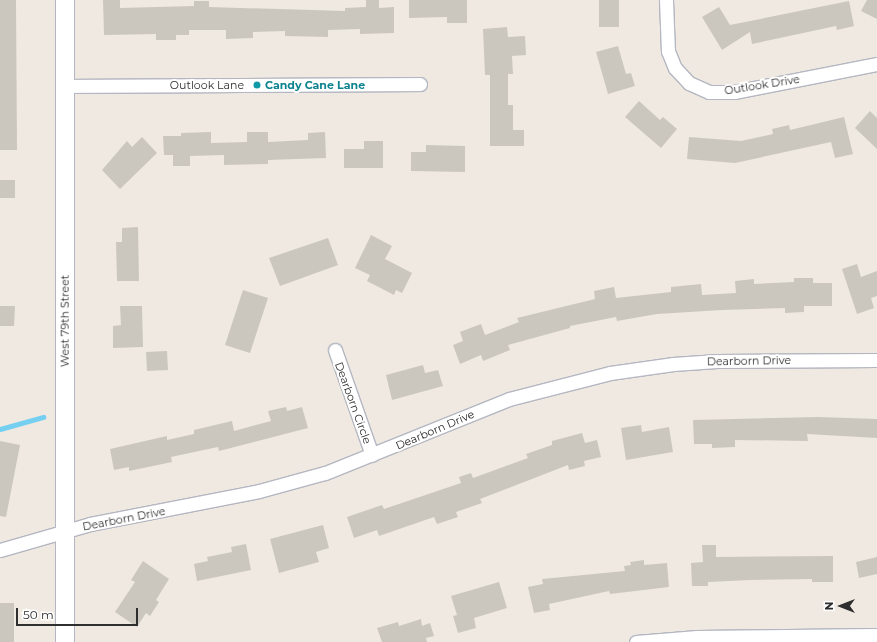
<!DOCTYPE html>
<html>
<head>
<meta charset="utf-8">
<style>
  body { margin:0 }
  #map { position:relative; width:877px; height:642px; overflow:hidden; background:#efe9e1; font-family:Montserrat,sans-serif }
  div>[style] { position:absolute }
  .stream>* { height:5px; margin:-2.5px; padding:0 2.5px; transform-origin:2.5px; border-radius:2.5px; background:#75cff0 }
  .building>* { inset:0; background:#cbc7bf }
  .roads { filter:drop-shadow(1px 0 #b4b7c1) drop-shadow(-1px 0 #b4b7c1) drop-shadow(0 1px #b4b7c1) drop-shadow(0 -1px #b4b7c1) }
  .street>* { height:13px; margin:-6.5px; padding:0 6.5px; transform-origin:6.5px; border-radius:6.5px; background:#fff }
  .secondary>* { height:18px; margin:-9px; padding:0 9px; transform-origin:9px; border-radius:9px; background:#fff }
  .dots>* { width:11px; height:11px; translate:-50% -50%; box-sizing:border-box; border:2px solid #fff; border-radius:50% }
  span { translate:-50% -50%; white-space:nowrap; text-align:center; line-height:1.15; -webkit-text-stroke:4px #fff; paint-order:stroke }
  .street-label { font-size:11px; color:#2e2e2e }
  .culture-label { font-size:11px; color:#0d838f; font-weight:700 }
  .left { translate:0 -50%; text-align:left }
  .north { position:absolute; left:821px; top:586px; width:40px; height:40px; -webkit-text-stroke:3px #fff; paint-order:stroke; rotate:270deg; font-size:11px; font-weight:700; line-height:16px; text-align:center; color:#2e2e2e }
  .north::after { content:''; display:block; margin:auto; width:14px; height:18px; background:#2e2e2e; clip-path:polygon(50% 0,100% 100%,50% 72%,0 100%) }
  .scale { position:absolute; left:16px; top:608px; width:122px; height:18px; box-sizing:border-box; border:2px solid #2e2e2e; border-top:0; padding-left:5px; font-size:12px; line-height:14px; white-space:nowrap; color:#2e2e2e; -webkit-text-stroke:3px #fff; paint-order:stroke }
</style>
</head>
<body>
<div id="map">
  <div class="stream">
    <div style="left:0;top:429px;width:45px;rotate:-15.6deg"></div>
  </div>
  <div class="building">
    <div style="clip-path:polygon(0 0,16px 0,17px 150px,0 150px)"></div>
    <div style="clip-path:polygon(103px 0,120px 0,120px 8px,194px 6px,194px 1px,209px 1px,209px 7px,345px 11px,345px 8px,366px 7px,366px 0,379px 0,379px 8px,394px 7px,394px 33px,360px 34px,360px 29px,328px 30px,328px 37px,285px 36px,285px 31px,253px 32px,253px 38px,226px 39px,226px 30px,189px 30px,189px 35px,176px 35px,176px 40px,156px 40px,156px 34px,104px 35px)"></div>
    <div style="clip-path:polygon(409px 0,467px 0,467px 23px,447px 23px,447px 17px,409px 18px)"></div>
    <div style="clip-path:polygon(599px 0,619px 0,619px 27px,599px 27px)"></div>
    <div style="clip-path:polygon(867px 0,877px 0,877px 19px,861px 11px)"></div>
    <div style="clip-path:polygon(849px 1px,854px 26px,837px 30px,836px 26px,752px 44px,750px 32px,722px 50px,702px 17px,719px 7px,730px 25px)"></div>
    <div style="clip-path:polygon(507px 27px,508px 37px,525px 36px,526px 55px,512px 56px,513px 74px,508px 74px,508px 105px,513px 105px,513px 130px,524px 130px,524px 146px,490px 146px,490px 75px,485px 75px,483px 29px)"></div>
    <div style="clip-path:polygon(618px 46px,626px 74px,631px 73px,635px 86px,608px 94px,596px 52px)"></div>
    <div style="clip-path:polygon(639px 101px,660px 120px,663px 117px,677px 129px,661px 148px,625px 117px)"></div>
    <div style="clip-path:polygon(870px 111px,877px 118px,877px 149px,855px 128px)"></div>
    <div style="clip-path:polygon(844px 117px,853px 154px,835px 158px,831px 142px,735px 163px,687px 159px,689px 137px,741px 141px,773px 134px,772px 129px,789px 125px,790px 130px)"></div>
    <div style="clip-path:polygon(211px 132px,211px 143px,247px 142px,247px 132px,268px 132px,268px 142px,308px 140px,308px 133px,325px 132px,326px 158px,268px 160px,268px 164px,224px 165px,224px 155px,190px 156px,190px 166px,173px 166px,173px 155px,164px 155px,163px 136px,181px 136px,181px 133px)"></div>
    <div style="clip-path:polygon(142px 137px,157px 153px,120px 189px,102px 170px,127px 141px,132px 147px)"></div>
    <div style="clip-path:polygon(364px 141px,383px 141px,383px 168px,344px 168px,344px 149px,364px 149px)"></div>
    <div style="clip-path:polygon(426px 145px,465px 146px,465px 172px,411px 171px,411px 152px,426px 152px)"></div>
    <div style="clip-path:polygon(0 180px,15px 180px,15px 198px,0 198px)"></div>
    <div style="clip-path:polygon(138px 227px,139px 281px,117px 281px,116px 242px,122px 242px,122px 228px)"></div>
    <div style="clip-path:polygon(371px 235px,392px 246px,385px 259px,412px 273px,402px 293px,396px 290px,394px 295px,367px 281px,370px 275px,355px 268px)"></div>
    <div style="clip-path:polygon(328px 238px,338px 265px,280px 286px,269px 258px)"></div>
    <div style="clip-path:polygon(857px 264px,861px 277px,877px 271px,877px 296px,871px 298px,874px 308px,857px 314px,842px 269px)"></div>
    <div style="clip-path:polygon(794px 278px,813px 278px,813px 283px,832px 283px,832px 306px,804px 306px,804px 312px,785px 313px,785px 308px,722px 310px,657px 314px,617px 321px,616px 317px,570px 326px,570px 328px,508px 345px,510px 350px,483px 361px,481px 355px,460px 364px,453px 345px,463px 341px,460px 332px,481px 324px,485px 335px,519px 322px,517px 318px,595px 299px,594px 291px,614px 287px,616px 298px,671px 292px,671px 287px,701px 284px,702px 295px,736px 293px,735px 281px,754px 279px,754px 284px,794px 282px)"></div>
    <div style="clip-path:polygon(243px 290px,268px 298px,250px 353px,225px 345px)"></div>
    <div style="clip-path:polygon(0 306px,15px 306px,14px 326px,0 326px)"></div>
    <div style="clip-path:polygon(120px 306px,142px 306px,143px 347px,113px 348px,113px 326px,121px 325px)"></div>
    <div style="clip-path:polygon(167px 351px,168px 370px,147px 371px,146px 352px)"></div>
    <div style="clip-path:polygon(423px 365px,425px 373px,438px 370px,443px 386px,392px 400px,386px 375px)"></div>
    <div style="clip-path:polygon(286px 407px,287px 411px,302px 407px,308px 428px,219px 451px,218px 447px,171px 457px,172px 462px,129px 471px,129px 467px,114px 470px,110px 449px,167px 436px,167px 440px,194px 434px,194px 430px,232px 421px,234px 431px,271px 421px,268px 411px)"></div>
    <div style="clip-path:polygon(818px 417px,877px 419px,877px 438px,807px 434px,808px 441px,735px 440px,735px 447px,712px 448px,712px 444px,694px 444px,693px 420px)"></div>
    <div style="clip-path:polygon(641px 425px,642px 432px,669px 427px,673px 452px,626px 460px,621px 428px)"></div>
    <div style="clip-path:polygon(582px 433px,585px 443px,597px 440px,601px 457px,584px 461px,585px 466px,569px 470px,568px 465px,480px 499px,482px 503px,456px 512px,458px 517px,437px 524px,434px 517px,379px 536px,377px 530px,354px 538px,347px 517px,382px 505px,384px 509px,461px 483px,459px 477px,471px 473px,473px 478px,528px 458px,526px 454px,552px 445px,552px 441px)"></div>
    <div style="clip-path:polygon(0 441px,20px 445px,6px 517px,0 516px)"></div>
    <div style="clip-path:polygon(323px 525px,329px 548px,316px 552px,319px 562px,279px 573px,270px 539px)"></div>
    <div style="clip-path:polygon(246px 544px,251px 570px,197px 581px,194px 564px,208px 561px,207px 557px,232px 552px,231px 547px)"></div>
    <div style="clip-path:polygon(702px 545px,716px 545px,716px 557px,833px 556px,833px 582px,812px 582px,812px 579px,750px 580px,708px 582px,708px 586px,692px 586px,691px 563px,703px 562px)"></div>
    <div style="clip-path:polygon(877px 557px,877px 574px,859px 578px,856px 562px)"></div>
    <div style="clip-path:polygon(644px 560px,644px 565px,667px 563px,669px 587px,610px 594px,609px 591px,549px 604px,550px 610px,534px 613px,528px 587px,543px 584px,542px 579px,625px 571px,624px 566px,631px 565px,630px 562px)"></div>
    <div style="clip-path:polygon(143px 561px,169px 579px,156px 600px,159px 602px,150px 616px,146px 613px,137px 627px,115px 612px,135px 582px,131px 580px)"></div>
    <div style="clip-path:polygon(499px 582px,507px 608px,474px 618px,476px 628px,458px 633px,453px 616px,457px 615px,451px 596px)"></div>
    <div style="clip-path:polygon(0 603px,14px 603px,14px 642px,0 642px)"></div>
    <div style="clip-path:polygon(421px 619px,422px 626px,430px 623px,434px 636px,426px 638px,427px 642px,382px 642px,377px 628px,398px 622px,399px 626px)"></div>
  </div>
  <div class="roads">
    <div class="street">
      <div style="left:666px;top:0;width:51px;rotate:87.8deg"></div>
      <div style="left:668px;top:51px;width:18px;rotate:68deg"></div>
      <div style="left:675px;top:68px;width:21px;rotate:47deg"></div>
      <div style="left:689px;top:83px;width:22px;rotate:24deg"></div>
      <div style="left:709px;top:92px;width:25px"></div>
      <div style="left:734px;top:92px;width:146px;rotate:-11.1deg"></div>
      <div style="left:65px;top:86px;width:355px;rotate:-0.3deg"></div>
      <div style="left:335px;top:350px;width:111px;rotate:70.6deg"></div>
      <div style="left:0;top:550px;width:94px;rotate:-16.1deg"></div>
      <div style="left:90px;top:524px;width:172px;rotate:-11deg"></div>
      <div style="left:259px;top:491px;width:68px;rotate:-15.3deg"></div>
      <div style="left:325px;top:473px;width:198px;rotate:-21.9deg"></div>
      <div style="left:509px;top:399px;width:104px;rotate:-14.4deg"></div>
      <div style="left:610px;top:373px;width:64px;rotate:-8.1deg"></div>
      <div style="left:673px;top:364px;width:44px;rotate:-3.9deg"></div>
      <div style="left:717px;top:361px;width:160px;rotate:-0.4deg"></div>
      <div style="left:636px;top:642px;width:61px;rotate:-4.7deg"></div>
      <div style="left:697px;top:637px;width:180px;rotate:-0.6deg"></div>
    </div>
    <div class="secondary">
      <div style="left:65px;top:0;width:642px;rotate:90deg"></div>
    </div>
  </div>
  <div class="dots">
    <div style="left:257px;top:85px;background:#0f9aa8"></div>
  </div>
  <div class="street-label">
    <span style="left:207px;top:85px">Outlook Lane</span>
    <span style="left:762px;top:85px;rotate:-9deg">Outlook Drive</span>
    <span style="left:65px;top:321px;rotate:-90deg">West 79th Street</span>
    <span style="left:749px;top:361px;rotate:-1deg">Dearborn Drive</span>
    <span style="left:353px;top:403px;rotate:70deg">Dearborn Circle</span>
    <span style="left:435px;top:430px;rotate:-23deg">Dearborn Drive</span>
    <span style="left:124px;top:519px;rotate:-11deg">Dearborn Drive</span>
  </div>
  <div class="culture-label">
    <span class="left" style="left:265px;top:85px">Candy Cane Lane</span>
  </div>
  <div class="north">N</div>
  <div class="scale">50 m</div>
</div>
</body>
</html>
